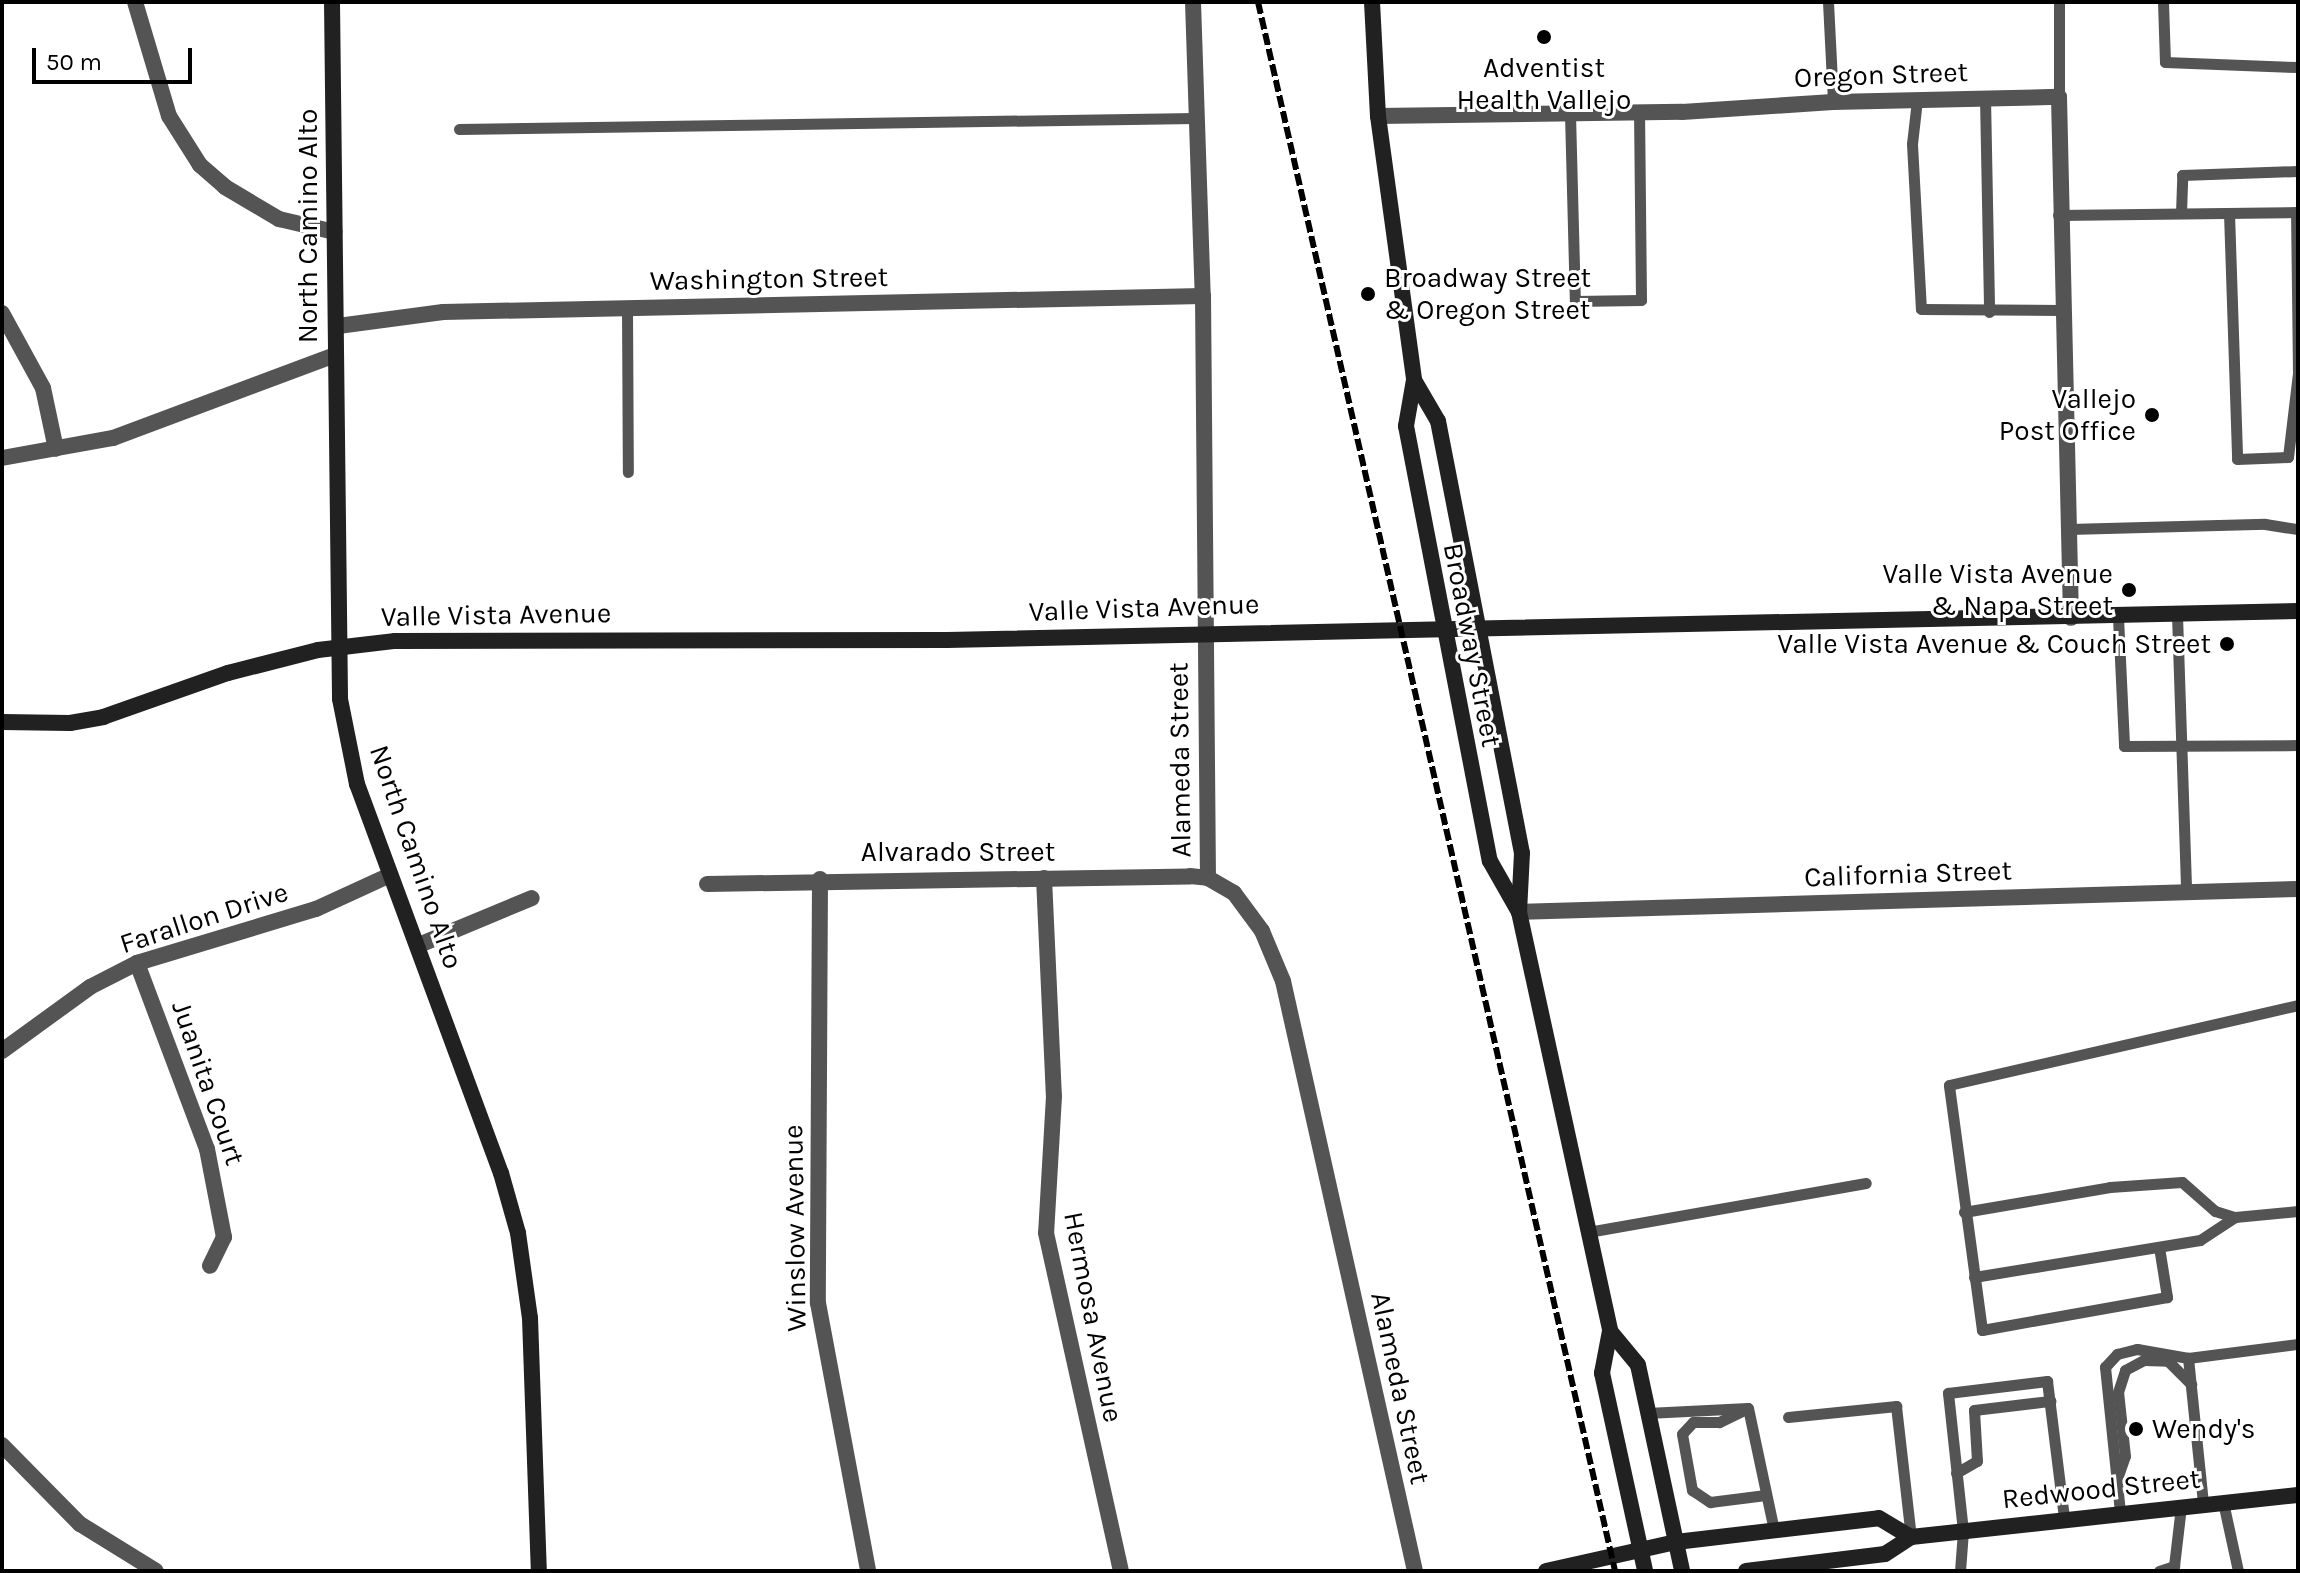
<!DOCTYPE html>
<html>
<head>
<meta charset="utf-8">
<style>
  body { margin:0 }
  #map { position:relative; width:2300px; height:1573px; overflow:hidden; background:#fff; font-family:Karla,sans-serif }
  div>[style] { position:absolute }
  .lane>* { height:11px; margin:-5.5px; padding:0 5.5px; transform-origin:5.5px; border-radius:5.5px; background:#545454 }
  .street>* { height:16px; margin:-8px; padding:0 8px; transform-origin:8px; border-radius:8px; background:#545454 }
  .secondary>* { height:16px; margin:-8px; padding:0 8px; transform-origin:8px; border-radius:8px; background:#212121 }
  .rail>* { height:6px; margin-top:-3px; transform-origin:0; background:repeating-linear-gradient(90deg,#000 0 12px,transparent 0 16px) }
  .dots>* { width:22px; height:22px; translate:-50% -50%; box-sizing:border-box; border:4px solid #fff; border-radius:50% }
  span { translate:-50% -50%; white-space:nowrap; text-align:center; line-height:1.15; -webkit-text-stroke:6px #fff; paint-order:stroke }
  .poi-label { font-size:28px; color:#000 }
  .left { translate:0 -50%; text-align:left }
  .right { translate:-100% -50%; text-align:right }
  .street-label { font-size:28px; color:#000 }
  .frame { position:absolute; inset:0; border:4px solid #000; pointer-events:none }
  .scale { position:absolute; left:32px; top:48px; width:160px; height:36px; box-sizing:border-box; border:4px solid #000; border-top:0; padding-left:10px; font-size:24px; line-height:28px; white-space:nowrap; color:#000; -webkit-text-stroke:6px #fff; paint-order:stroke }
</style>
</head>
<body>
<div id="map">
  <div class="lane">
    <div style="left:1828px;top:2px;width:100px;rotate:87.1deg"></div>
    <div style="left:2163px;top:2px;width:60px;rotate:88.1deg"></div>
    <div style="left:2165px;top:62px;width:133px;rotate:2.2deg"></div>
    <div style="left:1985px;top:97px;width:215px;rotate:88.9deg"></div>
    <div style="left:2059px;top:97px;width:95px;rotate:-90deg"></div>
    <div style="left:1917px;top:100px;width:44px;rotate:96.5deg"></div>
    <div style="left:1912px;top:144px;width:165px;rotate:86.9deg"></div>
    <div style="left:1921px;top:309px;width:141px;rotate:0.4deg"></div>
    <div style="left:1570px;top:114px;width:187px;rotate:88.5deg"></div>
    <div style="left:1575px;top:301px;width:66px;rotate:-0.9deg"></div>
    <div style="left:1641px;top:300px;width:187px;rotate:-90.6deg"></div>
    <div style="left:459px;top:129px;width:736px;rotate:-0.86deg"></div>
    <div style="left:2181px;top:213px;width:38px;rotate:-88deg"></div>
    <div style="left:2182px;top:175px;width:116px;rotate:-2deg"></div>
    <div style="left:2229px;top:213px;width:246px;rotate:88.1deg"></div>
    <div style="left:2237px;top:459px;width:51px;rotate:-2.2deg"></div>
    <div style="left:2288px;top:457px;width:85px;rotate:-83.2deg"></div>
    <div style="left:2298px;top:373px;width:161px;rotate:-90.7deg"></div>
    <div style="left:2058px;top:215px;width:240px;rotate:-0.7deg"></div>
    <div style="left:627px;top:308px;width:164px;rotate:89.7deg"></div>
    <div style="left:2069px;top:529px;width:196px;rotate:-1.5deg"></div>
    <div style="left:2265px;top:524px;width:33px;rotate:9deg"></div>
    <div style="left:2177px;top:615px;width:277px;rotate:88.1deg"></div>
    <div style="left:2118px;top:617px;width:129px;rotate:87.3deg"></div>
    <div style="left:2124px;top:746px;width:174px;rotate:-0.3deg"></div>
    <div style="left:1964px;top:1212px;width:148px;rotate:-9.7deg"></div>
    <div style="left:2110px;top:1187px;width:72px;rotate:-4deg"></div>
    <div style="left:2182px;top:1182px;width:44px;rotate:41.3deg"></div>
    <div style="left:2215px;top:1211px;width:21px;rotate:17deg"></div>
    <div style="left:2235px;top:1217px;width:63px;rotate:-5.4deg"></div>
    <div style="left:1588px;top:1232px;width:282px;rotate:-10deg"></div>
    <div style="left:2159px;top:1247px;width:51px;rotate:80.9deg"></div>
    <div style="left:2167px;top:1297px;width:188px;rotate:169.9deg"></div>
    <div style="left:1982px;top:1330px;width:247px;rotate:-97.7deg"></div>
    <div style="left:1949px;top:1085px;width:358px;rotate:-12.9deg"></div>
    <div style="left:1974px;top:1277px;width:229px;rotate:-9.3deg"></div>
    <div style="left:2200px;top:1240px;width:42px;rotate:-33.3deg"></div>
    <div style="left:1744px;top:1410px;width:28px;rotate:154deg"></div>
    <div style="left:1719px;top:1422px;width:26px;rotate:180deg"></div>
    <div style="left:1693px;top:1422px;width:16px;rotate:133deg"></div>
    <div style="left:1682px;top:1434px;width:57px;rotate:79.9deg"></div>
    <div style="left:1692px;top:1490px;width:22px;rotate:34deg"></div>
    <div style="left:1710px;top:1502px;width:56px;rotate:-7.1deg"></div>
    <div style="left:1647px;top:1413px;width:101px;rotate:-2.8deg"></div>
    <div style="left:1748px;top:1408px;width:125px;rotate:78deg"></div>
    <div style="left:1788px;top:1417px;width:109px;rotate:-5.8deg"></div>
    <div style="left:1896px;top:1406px;width:132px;rotate:83.5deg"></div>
    <div style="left:1956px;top:1473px;width:24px;rotate:-30deg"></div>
    <div style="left:1977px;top:1461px;width:51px;rotate:-93.4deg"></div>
    <div style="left:1974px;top:1410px;width:77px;rotate:-6.8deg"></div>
    <div style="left:2118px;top:1476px;width:21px;rotate:-71deg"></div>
    <div style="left:2125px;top:1456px;width:64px;rotate:-96.2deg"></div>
    <div style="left:2118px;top:1392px;width:23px;rotate:-72deg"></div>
    <div style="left:2125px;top:1370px;width:21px;rotate:-28deg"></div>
    <div style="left:2144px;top:1360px;width:24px;rotate:2deg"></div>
    <div style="left:2168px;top:1361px;width:33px;rotate:45deg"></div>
    <div style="left:2223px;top:1502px;width:71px;rotate:77.7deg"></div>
    <div style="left:2203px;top:1503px;width:146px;rotate:-95.9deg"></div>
    <div style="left:2188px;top:1358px;width:111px;rotate:-7.3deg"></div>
    <div style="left:2120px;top:1512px;width:146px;rotate:-95.9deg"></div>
    <div style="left:2105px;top:1367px;width:18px;rotate:-47deg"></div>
    <div style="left:2117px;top:1354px;width:21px;rotate:-14deg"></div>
    <div style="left:2137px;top:1349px;width:52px;rotate:10deg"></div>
    <div style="left:1960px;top:1571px;width:40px;rotate:-85.7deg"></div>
    <div style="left:1963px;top:1531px;width:139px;rotate:-96.2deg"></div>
    <div style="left:1948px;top:1393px;width:100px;rotate:-6.9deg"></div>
    <div style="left:2047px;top:1381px;width:137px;rotate:82.9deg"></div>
    <div style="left:2159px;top:1571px;width:16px;rotate:-18deg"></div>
    <div style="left:2174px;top:1566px;width:60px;rotate:-83.3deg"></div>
  </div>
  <div class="street">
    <div style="left:135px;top:2px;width:119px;rotate:73.4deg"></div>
    <div style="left:169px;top:116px;width:58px;rotate:57.7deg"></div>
    <div style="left:200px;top:165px;width:33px;rotate:41deg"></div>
    <div style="left:225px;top:187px;width:63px;rotate:30.7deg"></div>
    <div style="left:279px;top:219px;width:57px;rotate:13.1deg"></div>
    <div style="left:1193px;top:2px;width:294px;rotate:88.1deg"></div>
    <div style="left:1203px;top:296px;width:582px;rotate:89.51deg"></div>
    <div style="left:1378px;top:116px;width:304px;rotate:-0.8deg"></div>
    <div style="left:1682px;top:112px;width:151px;rotate:-3.8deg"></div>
    <div style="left:1833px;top:102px;width:226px;rotate:-1.3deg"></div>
    <div style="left:2059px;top:97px;width:521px;rotate:88.68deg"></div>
    <div style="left:2px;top:313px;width:85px;rotate:61.3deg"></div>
    <div style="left:43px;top:388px;width:62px;rotate:78deg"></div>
    <div style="left:338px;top:326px;width:106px;rotate:-7.6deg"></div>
    <div style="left:443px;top:312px;width:760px;rotate:-1.21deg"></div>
    <div style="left:2px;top:458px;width:113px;rotate:-10.2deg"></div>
    <div style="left:113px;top:438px;width:237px;rotate:-20.5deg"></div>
    <div style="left:1044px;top:878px;width:218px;rotate:87.4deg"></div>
    <div style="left:1054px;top:1096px;width:137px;rotate:93.3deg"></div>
    <div style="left:1046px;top:1233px;width:346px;rotate:77.5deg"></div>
    <div style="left:820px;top:879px;width:424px;rotate:90.3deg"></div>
    <div style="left:818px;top:1303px;width:273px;rotate:79.4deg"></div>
    <div style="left:707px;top:884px;width:483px;rotate:-0.9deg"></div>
    <div style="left:1190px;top:876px;width:18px;rotate:6deg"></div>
    <div style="left:1208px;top:878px;width:30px;rotate:30deg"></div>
    <div style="left:1234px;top:893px;width:47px;rotate:53.6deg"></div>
    <div style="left:1262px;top:931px;width:54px;rotate:67.2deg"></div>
    <div style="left:1283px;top:981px;width:605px;rotate:77.39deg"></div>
    <div style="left:1519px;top:912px;width:779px;rotate:-1.69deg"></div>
    <div style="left:419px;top:945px;width:122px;rotate:-22.6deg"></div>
    <div style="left:137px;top:963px;width:199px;rotate:69.4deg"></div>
    <div style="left:207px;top:1149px;width:90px;rotate:79.1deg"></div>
    <div style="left:224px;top:1237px;width:32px;rotate:116deg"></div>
    <div style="left:2px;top:1051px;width:109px;rotate:-36deg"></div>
    <div style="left:90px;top:987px;width:53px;rotate:-27.1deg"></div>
    <div style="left:137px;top:963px;width:187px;rotate:-16.8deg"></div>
    <div style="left:316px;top:909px;width:81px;rotate:-24.7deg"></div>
    <div style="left:2px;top:1445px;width:111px;rotate:45.4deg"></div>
    <div style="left:80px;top:1524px;width:89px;rotate:31.7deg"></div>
  </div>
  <div class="secondary">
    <div style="left:332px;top:2px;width:697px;rotate:89.34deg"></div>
    <div style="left:340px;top:699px;width:87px;rotate:78.7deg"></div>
    <div style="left:357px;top:784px;width:415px;rotate:69.7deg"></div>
    <div style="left:501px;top:1173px;width:62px;rotate:74.2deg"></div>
    <div style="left:518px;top:1233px;width:86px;rotate:82deg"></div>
    <div style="left:530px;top:1318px;width:253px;rotate:88deg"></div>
    <div style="left:1372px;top:2px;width:114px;rotate:87deg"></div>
    <div style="left:1378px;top:116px;width:266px;rotate:82.2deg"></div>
    <div style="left:1414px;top:380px;width:47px;rotate:99.9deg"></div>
    <div style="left:1406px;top:426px;width:443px;rotate:79.1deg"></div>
    <div style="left:1490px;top:861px;width:59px;rotate:60.4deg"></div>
    <div style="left:1414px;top:380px;width:48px;rotate:59.7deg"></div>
    <div style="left:1438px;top:421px;width:440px;rotate:79deg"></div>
    <div style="left:1522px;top:853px;width:59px;rotate:92.9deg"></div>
    <div style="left:1519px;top:912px;width:429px;rotate:77.7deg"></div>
    <div style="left:1610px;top:1331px;width:43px;rotate:100.8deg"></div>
    <div style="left:1602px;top:1373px;width:203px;rotate:77.7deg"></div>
    <div style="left:2px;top:722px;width:68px;rotate:0.8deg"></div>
    <div style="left:70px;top:723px;width:34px;rotate:-10deg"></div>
    <div style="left:103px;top:717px;width:133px;rotate:-19.4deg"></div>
    <div style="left:228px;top:673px;width:93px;rotate:-14.3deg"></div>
    <div style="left:318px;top:650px;width:78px;rotate:-6.7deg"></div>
    <div style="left:395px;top:641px;width:552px;rotate:-0.1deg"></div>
    <div style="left:947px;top:640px;width:1351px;rotate:-1.23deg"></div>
    <div style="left:1610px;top:1331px;width:44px;rotate:50.5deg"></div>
    <div style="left:1638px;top:1365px;width:211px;rotate:77.9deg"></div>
    <div style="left:1546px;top:1571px;width:133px;rotate:-12.6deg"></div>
    <div style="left:1676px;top:1542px;width:204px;rotate:-6.7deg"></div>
    <div style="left:1879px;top:1518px;width:37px;rotate:31deg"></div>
    <div style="left:1746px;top:1571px;width:140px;rotate:-7deg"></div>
    <div style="left:1885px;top:1554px;width:31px;rotate:-33deg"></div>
    <div style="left:1911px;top:1537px;width:389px;rotate:-6.2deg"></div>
  </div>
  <div class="rail">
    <div style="left:1258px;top:2px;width:1609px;rotate:77.18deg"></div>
  </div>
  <div class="dots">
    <div style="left:1544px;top:37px;background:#000"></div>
    <div style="left:1368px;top:294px;background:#000"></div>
    <div style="left:2152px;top:415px;background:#000"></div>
    <div style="left:2129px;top:590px;background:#000"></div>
    <div style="left:2227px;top:644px;background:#000"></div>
    <div style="left:2136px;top:1429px;background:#000"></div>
  </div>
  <div class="poi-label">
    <span style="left:1544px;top:84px">Adventist<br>Health Vallejo</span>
    <span class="left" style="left:1384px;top:294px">Broadway Street<br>&amp; Oregon Street</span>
    <span class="right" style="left:2136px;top:415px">Vallejo<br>Post Office</span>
    <span class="right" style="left:2113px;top:590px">Valle Vista Avenue<br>&amp; Napa Street</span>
    <span class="right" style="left:2211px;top:644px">Valle Vista Avenue &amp; Couch Street</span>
    <span class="left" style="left:2152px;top:1429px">Wendy's</span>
  </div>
  <div class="street-label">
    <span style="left:1881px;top:75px;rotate:-2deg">Oregon Street</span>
    <span style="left:308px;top:226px;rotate:-90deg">North Camino Alto</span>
    <span style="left:769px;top:279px;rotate:-1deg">Washington Street</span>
    <span style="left:1144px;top:608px;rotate:-2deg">Valle Vista Avenue</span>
    <span style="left:496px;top:615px;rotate:-1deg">Valle Vista Avenue</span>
    <span style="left:1472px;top:645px;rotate:79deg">Broadway Street</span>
    <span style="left:1180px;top:760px;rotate:-91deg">Alameda Street</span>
    <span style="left:958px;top:852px">Alvarado Street</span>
    <span style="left:416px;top:857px;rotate:71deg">North Camino Alto</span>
    <span style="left:1908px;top:874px;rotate:-2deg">California Street</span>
    <span style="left:204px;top:918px;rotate:-18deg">Farallon Drive</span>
    <span style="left:208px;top:1083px;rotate:71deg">Juanita Court</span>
    <span style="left:795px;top:1228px;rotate:-91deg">Winslow Avenue</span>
    <span style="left:1093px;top:1317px;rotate:79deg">Hermosa Avenue</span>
    <span style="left:1400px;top:1388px;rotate:78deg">Alameda Street</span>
    <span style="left:2101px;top:1489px;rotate:-6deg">Redwood Street</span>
  </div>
  <div class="frame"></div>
  <div class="scale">50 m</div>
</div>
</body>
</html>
